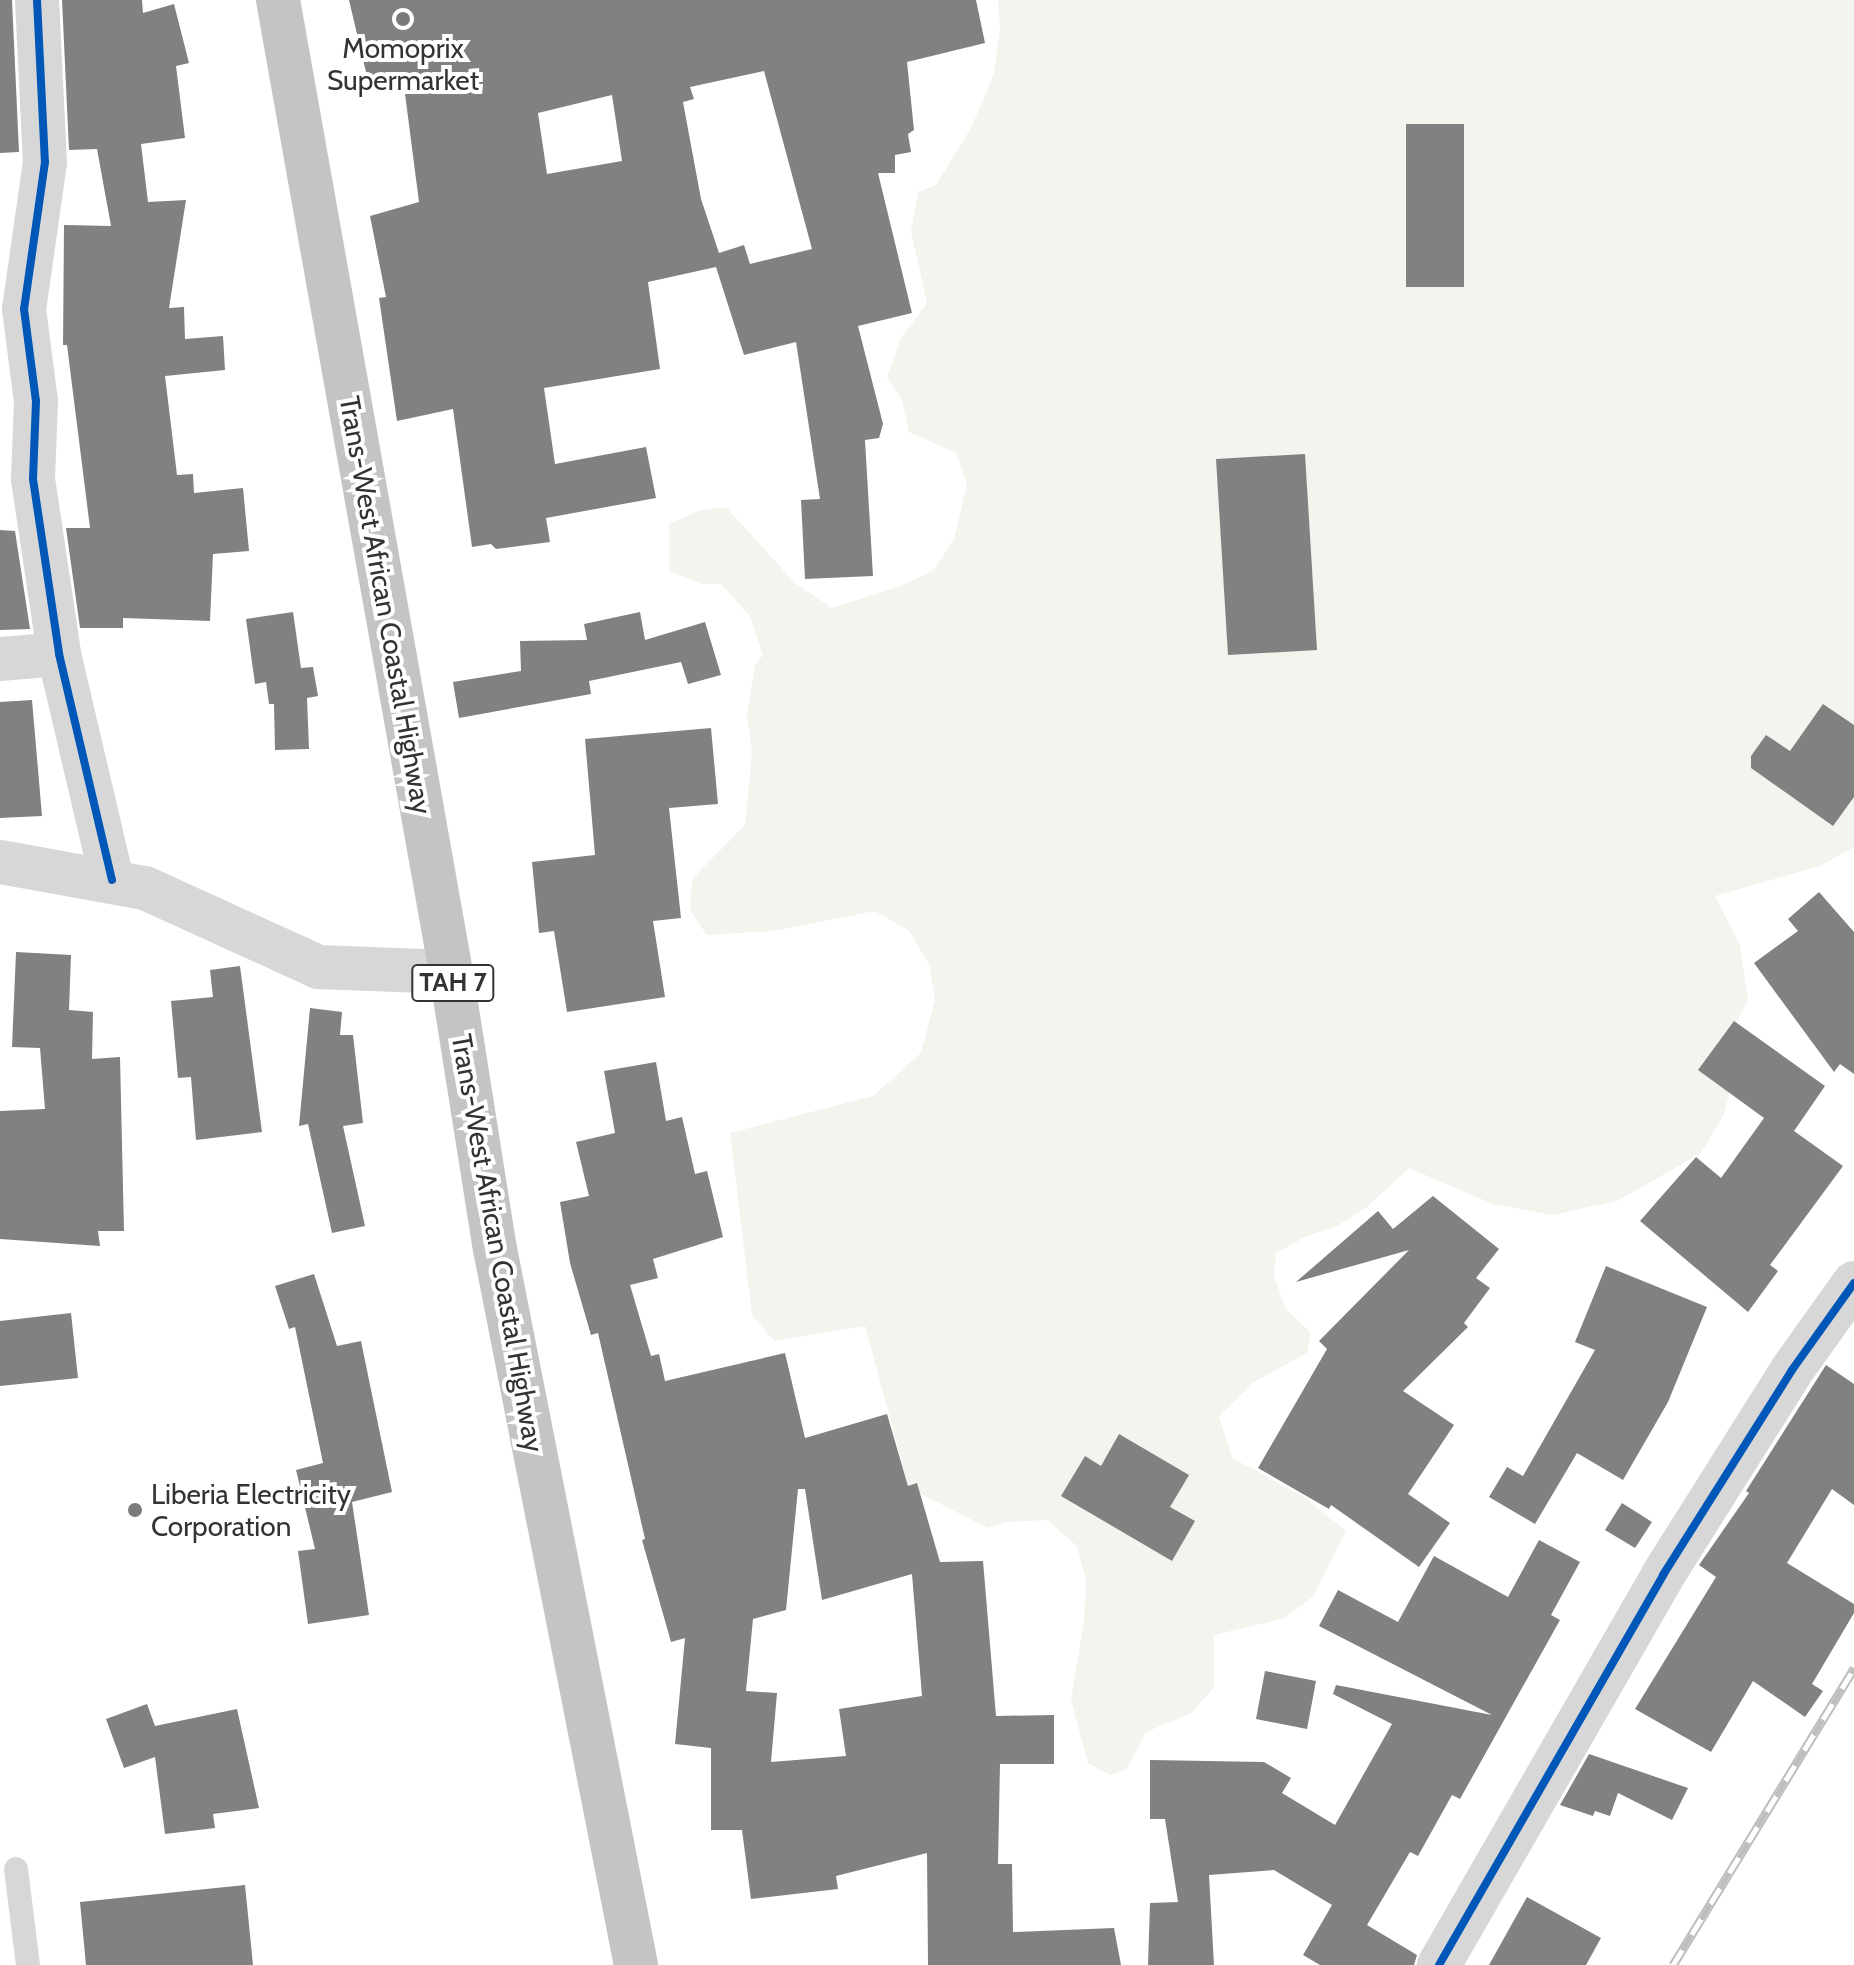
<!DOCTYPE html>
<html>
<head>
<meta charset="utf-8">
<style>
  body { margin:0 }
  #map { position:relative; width:1854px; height:1965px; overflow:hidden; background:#fff; font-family:Cabin,sans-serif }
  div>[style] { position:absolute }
  .green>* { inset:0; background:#f1f5ed }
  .building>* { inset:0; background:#818181 }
  .lane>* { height:24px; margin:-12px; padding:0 12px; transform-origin:12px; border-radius:12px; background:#d7d7d7 }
  .street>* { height:44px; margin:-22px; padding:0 22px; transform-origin:22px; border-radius:22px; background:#d7d7d7 }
  .highway>* { height:44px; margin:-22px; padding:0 22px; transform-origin:22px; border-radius:22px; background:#c4c4c4 }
  .rail>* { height:9px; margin-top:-4.5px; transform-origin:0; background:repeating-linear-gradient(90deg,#fff 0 18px,#bebebe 0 36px); box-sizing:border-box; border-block:2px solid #bebebe }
  .cycleway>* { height:8px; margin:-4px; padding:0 4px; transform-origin:4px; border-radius:4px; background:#0057b8 }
  .dots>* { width:22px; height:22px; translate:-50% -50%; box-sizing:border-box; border:4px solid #fff; border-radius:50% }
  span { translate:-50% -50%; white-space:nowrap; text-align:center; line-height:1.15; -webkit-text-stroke:8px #fff; paint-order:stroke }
  .shield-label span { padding:2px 6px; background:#fff; border:2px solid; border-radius:6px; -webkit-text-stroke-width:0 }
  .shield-label { font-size:26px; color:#333; font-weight:700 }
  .poi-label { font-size:28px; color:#333 }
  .left { translate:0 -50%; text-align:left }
  .street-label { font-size:28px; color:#333 }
</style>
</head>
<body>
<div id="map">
  <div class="green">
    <div style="clip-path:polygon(998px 0,1854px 0,1854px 847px,1820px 866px,1715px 896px,1740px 945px,1748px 1000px,1723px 1050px,1734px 1074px,1724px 1114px,1701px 1153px,1617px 1201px,1553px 1215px,1493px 1204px,1409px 1168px,1367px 1207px,1339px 1225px,1305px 1237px,1276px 1253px,1274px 1276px,1286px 1309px,1311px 1333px,1307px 1353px,1254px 1382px,1219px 1416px,1232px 1458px,1301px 1495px,1346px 1531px,1313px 1597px,1282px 1619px,1214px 1635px,1214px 1687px,1192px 1713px,1146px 1732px,1126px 1770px,1110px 1775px,1088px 1763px,1071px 1700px,1084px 1621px,1086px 1581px,1077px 1546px,1047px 1520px,1007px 1522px,988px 1528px,909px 1488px,865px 1326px,774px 1341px,752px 1315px,730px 1133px,873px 1096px,921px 1053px,935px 1000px,929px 964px,909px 931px,875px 911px,773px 931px,707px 935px,690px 911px,692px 879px,745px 825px,752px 752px,747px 714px,755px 665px,763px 655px,750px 616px,721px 584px,701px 584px,669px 571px,669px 524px,701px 510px,726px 507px,795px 583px,832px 608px,901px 586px,934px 570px,954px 539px,967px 484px,956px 453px,909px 432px,902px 400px,887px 377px,901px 338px,927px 303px,911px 231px,918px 192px,936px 185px,971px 128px,994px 74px,1000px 28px)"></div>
  </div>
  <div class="building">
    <div style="clip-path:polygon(0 0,12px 0,19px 152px,0 153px)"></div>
    <div style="clip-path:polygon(62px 0,142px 0,143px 13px,174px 4px,189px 63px,176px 66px,185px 138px,141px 144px,148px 202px,186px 200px,169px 308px,184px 307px,185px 339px,223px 336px,225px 370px,165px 376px,177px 475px,193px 474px,194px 493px,243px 488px,249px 551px,213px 554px,210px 621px,123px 618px,123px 628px,80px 628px,66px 528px,90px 528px,67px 345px,63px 345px,64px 225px,111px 226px,97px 149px,69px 150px)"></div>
    <div style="clip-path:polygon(evenodd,349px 0,976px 0,985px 43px,907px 62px,914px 130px,908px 134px,911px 152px,895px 155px,895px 173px,878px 173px,912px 313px,858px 326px,883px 424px,879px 438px,865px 440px,873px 576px,805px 579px,801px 500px,820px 499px,796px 342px,744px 355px,716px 267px,648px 282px,660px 369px,544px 388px,555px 464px,646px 447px,656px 498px,546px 518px,550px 542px,496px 549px,491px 544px,472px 547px,453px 409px,397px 421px,379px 298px,386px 297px,370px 216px,419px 202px,404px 86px,370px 89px,349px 0,764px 71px,812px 249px,750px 264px,744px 245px,719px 253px,701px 199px,683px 102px,694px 99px,690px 87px,764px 71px,349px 0,612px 95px,622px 161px,547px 174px,538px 113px,612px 95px)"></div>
    <div style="clip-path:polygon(1406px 124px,1464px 124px,1464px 287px,1406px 287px)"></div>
    <div style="clip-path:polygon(1305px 454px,1317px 650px,1228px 655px,1216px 459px)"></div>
    <div style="clip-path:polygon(0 530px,15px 531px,30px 629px,0 630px)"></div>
    <div style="clip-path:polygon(293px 612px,301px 668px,313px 667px,318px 696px,307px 698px,309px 749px,275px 750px,274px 704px,269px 704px,266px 682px,255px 684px,246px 619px)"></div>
    <div style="clip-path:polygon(640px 612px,645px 640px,705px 622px,721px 675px,688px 684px,681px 662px,589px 681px,591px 694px,459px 718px,453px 682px,521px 671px,520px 641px,587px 640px,584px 624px)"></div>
    <div style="clip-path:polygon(32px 700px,42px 816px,0 818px,0 702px)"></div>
    <div style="clip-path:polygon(1823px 704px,1854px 725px,1854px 797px,1833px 826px,1751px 768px,1751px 756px,1766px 735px,1790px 751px)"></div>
    <div style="clip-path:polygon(711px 728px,718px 804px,669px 808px,681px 918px,653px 921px,665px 997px,567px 1012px,554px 931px,539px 933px,532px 862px,595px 855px,585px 739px)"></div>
    <div style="clip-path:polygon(1819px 892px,1854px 932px,1854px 1074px,1840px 1064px,1834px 1072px,1754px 963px,1798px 931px,1788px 919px)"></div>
    <div style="clip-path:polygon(16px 952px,71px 955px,69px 1010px,93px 1012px,92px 1059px,120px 1057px,124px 1231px,98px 1231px,100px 1246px,0 1239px,0 1111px,45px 1109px,40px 1048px,12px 1047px)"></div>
    <div style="clip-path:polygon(240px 966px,262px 1132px,196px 1140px,191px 1077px,178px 1078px,171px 1001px,213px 997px,210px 970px)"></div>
    <div style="clip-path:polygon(310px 1008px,342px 1012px,340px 1035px,353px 1035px,363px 1123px,343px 1126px,365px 1226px,332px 1233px,308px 1124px,299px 1126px)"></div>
    <div style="clip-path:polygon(1734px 1021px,1825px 1086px,1794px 1131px,1843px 1166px,1770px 1265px,1778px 1271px,1748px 1312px,1640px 1221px,1696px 1157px,1721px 1178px,1764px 1118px,1698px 1070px)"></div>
    <div style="clip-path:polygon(evenodd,656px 1062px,666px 1121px,682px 1117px,695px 1174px,707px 1171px,723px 1237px,653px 1259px,658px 1278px,630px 1285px,651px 1356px,659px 1354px,665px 1381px,785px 1353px,805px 1438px,887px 1414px,908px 1486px,917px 1483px,940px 1562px,983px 1561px,996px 1716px,1054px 1715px,1054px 1764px,1000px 1764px,998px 1864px,1012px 1864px,1013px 1932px,1114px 1928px,1121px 1965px,928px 1965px,927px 1853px,836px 1876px,838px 1889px,751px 1899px,742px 1830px,711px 1830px,711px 1748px,675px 1744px,685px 1638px,671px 1642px,642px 1540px,645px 1539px,598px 1333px,591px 1335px,570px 1263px,560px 1202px,589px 1196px,576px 1142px,615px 1133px,604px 1071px,656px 1062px,798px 1489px,805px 1489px,822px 1600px,912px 1574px,922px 1696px,839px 1709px,846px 1756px,771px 1762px,777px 1693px,746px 1691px,753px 1619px,786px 1610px,798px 1489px)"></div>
    <div style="clip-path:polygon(1433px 1196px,1499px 1249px,1476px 1278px,1490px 1288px,1464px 1323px,1468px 1327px,1403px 1391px,1454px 1425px,1408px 1494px,1450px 1523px,1419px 1567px,1331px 1505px,1329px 1509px,1258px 1468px,1327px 1349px,1319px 1341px,1409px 1250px,1296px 1282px,1378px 1211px,1393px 1229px)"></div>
    <div style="clip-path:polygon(1606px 1266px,1707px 1307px,1668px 1402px,1623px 1480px,1577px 1453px,1535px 1524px,1489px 1497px,1507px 1467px,1523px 1476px,1595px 1350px,1575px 1342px)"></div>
    <div style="clip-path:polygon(314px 1274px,337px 1346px,361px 1341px,392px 1492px,352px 1502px,369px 1615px,308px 1624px,298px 1551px,315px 1549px,296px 1470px,323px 1463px,295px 1327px,289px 1329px,275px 1286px)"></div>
    <div style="clip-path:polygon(71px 1313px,78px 1378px,0 1386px,0 1321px)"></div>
    <div style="clip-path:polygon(1826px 1365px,1854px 1384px,1854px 1505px,1832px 1489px,1787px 1563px,1854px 1604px,1854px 1613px,1812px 1684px,1823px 1691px,1805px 1717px,1753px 1681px,1711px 1752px,1635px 1709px,1716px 1577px,1699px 1565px,1749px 1493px,1746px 1491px)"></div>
    <div style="clip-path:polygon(1119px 1434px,1189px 1475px,1170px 1507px,1195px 1521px,1172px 1561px,1061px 1496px,1085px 1456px,1101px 1466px)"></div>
    <div style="clip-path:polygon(1622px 1503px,1652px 1522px,1635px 1548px,1605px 1530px)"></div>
    <div style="clip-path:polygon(1539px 1540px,1580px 1562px,1551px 1615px,1560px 1620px,1460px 1799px,1452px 1795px,1418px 1856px,1410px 1852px,1367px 1925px,1417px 1955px,1414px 1965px,1320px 1965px,1303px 1955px,1332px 1905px,1274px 1870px,1209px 1875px,1214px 1965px,1148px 1965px,1150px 1903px,1178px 1902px,1165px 1819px,1150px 1819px,1150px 1760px,1264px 1762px,1291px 1778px,1282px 1793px,1335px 1825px,1392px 1724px,1333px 1694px,1336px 1685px,1492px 1715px,1319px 1626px,1338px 1590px,1398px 1622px,1434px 1556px,1508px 1597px)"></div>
    <div style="clip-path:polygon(1265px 1671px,1316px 1681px,1307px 1729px,1256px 1719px)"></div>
    <div style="clip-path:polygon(147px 1704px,155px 1726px,237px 1709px,259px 1808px,213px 1814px,215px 1828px,165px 1834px,155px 1757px,124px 1768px,106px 1719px)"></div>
    <div style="clip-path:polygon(1589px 1754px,1688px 1788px,1672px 1820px,1618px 1793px,1610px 1816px,1595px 1811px,1593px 1816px,1560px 1805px)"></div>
    <div style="clip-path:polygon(245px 1885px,253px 1965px,86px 1965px,80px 1902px)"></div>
    <div style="clip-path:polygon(1527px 1897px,1601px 1938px,1586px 1965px,1489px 1965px)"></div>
  </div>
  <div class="lane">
    <div style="left:16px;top:1869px;width:97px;rotate:82.9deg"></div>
  </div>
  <div class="street">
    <div style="left:37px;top:0;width:162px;rotate:87.2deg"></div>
    <div style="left:45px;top:162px;width:148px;rotate:98.1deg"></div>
    <div style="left:24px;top:309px;width:93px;rotate:82.6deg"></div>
    <div style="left:36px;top:401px;width:78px;rotate:92.2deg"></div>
    <div style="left:33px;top:479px;width:177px;rotate:81.5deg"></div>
    <div style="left:59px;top:654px;width:232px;rotate:76.8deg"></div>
    <div style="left:0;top:659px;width:59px;rotate:-4.8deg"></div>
    <div style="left:0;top:862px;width:147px;rotate:10.2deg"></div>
    <div style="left:145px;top:888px;width:190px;rotate:24.5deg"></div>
    <div style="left:318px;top:967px;width:133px;rotate:2.2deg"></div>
    <div style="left:1439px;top:1965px;width:450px;rotate:-60.1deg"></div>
    <div style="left:1663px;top:1575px;width:242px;rotate:-57.8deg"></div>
    <div style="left:1792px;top:1370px;width:107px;rotate:-54.5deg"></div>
  </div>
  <div class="highway">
    <div style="left:278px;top:0;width:987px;rotate:79.91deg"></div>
    <div style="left:451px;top:972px;width:280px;rotate:81deg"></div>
    <div style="left:495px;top:1249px;width:730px;rotate:78.86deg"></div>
  </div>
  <div class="rail">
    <div style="left:1673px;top:1965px;width:348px;rotate:-58.6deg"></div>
  </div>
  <div class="cycleway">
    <div style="left:37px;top:0;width:162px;rotate:87.2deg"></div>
    <div style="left:45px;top:162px;width:148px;rotate:98.1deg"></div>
    <div style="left:24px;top:309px;width:93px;rotate:82.6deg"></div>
    <div style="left:36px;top:401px;width:78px;rotate:92.2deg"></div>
    <div style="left:33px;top:479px;width:177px;rotate:81.5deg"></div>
    <div style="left:59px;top:654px;width:232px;rotate:76.8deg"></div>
    <div style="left:1439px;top:1965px;width:450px;rotate:-60.1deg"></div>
    <div style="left:1663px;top:1575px;width:242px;rotate:-57.8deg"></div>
    <div style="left:1792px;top:1370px;width:107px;rotate:-54.5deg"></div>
  </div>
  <div class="dots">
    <div style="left:403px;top:19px;background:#7a7a7a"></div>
    <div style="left:135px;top:1510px;background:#7a7a7a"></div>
  </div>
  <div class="shield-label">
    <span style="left:453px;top:983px">TAH 7</span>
  </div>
  <div class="poi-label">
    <span style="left:403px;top:64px">Momoprix<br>Supermarket</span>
    <span class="left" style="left:151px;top:1510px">Liberia Electricity<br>Corporation</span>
  </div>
  <div class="street-label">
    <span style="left:386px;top:605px;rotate:80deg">Trans-West African Coastal Highway</span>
    <span style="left:498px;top:1243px;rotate:80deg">Trans-West African Coastal Highway</span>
  </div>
</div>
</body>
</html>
